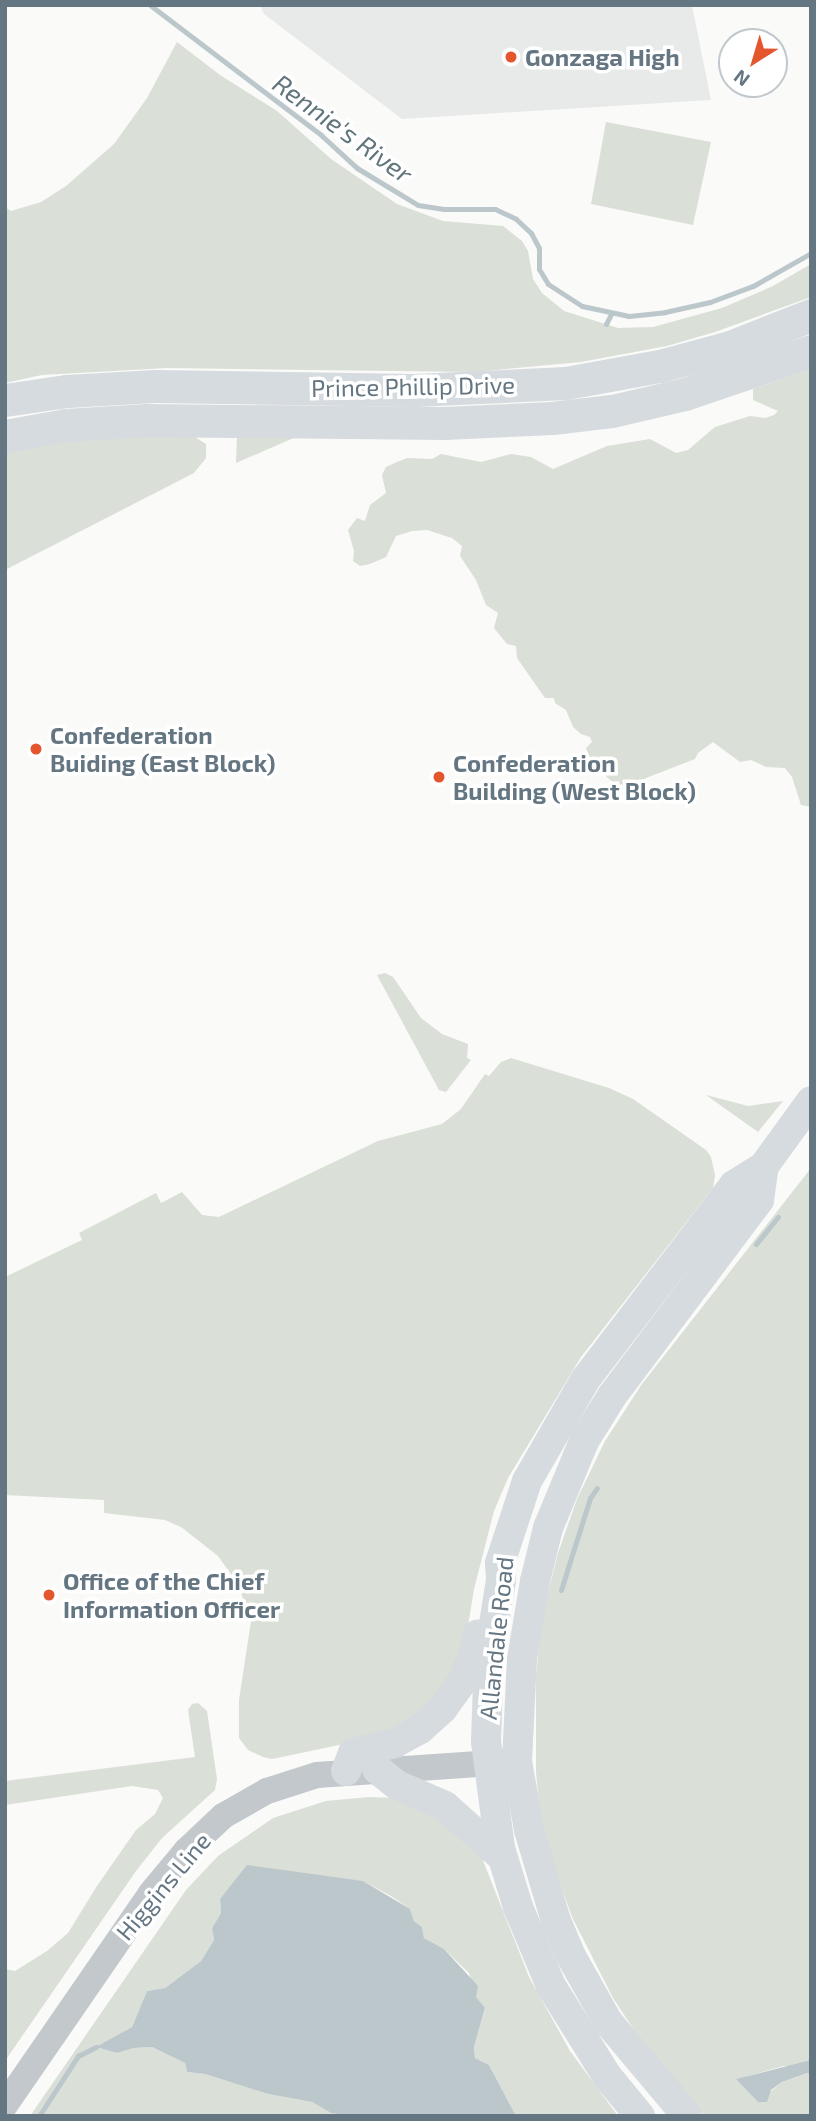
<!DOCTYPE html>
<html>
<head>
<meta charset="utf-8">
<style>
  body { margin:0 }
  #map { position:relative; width:816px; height:2121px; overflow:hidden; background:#fafaf8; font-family:"Exo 2",sans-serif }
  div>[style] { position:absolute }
  .built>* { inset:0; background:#e8e9e9 }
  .green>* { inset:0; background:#dadfd7 }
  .water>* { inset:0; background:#bbc7cb }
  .stream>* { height:5px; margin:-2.5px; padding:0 2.5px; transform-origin:2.5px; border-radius:2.5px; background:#bbc7cb }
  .tertiary>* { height:26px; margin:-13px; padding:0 13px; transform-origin:13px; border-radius:13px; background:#c3c8cc }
  .secondary>* { height:30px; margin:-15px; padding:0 15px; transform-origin:15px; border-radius:15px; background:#d6dbdf }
  .primary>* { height:33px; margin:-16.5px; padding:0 16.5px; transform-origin:16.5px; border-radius:16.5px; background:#d6dbdf }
  .dots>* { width:19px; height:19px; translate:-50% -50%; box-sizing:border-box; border:4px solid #fff; border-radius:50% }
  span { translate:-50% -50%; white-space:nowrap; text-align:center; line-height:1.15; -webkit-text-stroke:7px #fff; paint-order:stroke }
  .poi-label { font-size:24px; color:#657683; font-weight:700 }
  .left { translate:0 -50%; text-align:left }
  .street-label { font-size:24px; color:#657683 }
  .water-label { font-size:26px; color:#60757c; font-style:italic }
  .frame { position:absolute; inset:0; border:7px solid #657683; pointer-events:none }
  .north { position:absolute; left:718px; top:28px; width:70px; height:70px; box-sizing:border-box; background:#fff; border:2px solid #c1c8cd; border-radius:50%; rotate:217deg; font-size:19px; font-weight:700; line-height:28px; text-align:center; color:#657683 }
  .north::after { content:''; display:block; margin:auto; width:24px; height:32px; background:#e4572e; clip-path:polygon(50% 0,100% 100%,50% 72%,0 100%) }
</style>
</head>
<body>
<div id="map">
  <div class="built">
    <div style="clip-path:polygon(260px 5px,692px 5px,711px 100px,402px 119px,264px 14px)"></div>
  </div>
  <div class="green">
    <div style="clip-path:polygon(177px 42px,220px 75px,277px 111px,331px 159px,397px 204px,443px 221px,503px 226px,522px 241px,528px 251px,533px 279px,542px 293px,564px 311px,618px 328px,653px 327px,722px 308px,773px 286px,811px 264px,811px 297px,715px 332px,667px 346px,581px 362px,474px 372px,167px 368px,42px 375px,5px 383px,5px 207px,11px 211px,41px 202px,66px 186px,114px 144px,147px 98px)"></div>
    <div style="clip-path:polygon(606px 122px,711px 142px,693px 225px,591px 204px)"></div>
    <div style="clip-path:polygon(811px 369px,811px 807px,801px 805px,792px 777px,785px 768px,766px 767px,751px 760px,740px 762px,713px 742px,698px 753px,695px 759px,623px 787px,610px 780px,601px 771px,599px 762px,589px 756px,586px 748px,592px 742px,590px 737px,581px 734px,573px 727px,566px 710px,555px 703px,554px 698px,545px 698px,517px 658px,516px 646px,507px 644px,494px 628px,498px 613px,486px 605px,476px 580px,460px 556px,462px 546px,452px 538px,427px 530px,412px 531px,396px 536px,386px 557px,370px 564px,360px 566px,353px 561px,354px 551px,348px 530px,357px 518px,365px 521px,370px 505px,386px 493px,382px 475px,386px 467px,397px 462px,407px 458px,432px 459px,441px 454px,481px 462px,511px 454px,531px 457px,553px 469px,607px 446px,650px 439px,676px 453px,688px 450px,715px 427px,750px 416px,765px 418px,774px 415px,778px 411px,753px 400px,753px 389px)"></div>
    <div style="clip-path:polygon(164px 434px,195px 437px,206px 444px,206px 458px,194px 473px,5px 570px,5px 452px,84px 439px)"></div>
    <div style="clip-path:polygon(237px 437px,296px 437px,236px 463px)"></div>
    <div style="clip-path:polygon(385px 973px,393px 977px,421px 1018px,442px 1034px,468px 1044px,467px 1058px,471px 1060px,446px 1092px,439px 1090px,377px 975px)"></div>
    <div style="clip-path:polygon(511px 1058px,609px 1088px,633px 1099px,706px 1150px,711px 1157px,715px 1175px,713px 1188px,581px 1357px,508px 1478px,494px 1511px,474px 1589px,464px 1651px,427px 1710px,373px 1738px,272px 1759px,263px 1757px,248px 1750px,239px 1738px,239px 1700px,251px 1621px,238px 1584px,218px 1556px,181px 1527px,165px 1520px,104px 1513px,104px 1500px,5px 1495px,5px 1277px,82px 1240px,79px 1233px,156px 1193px,161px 1203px,182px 1192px,202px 1215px,219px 1217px,378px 1141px,442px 1124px,461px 1109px,485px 1074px,489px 1076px,501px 1062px)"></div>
    <div style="clip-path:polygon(706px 1095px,748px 1106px,783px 1101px,758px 1132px)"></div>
    <div style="clip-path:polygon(811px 1168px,811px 2066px,784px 2066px,737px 2079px,758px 2102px,782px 2082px,807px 2073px,811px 2075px,811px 2116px,705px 2116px,648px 2051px,613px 1998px,572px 1917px,555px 1869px,540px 1815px,536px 1772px,536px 1675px,542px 1616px,558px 1553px,577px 1499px,605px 1441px,642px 1384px)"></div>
    <div style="clip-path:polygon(198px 1703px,207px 1711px,217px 1779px,215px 1790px,162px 1838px,136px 1871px,5px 2061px,5px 1969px,15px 1971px,47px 1951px,68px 1933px,97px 1886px,136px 1830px,155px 1814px,163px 1798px,158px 1790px,132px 1786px,5px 1805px,5px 1781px,195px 1757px,188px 1710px,192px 1704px)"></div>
    <div style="clip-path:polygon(369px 1797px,392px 1798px,428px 1809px,482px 1858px,529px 1977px,570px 2051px,618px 2116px,516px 2116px,489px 2065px,475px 2058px,474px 2047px,485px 2009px,476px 1997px,469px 1973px,444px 1949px,424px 1938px,422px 1927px,414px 1921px,410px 1909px,391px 1896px,363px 1881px,313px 1876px,228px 1890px,220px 1899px,221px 1913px,212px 1928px,214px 1940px,201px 1961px,165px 1988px,147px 1991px,132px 2027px,97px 2047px,117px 2053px,134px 2048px,152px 2047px,185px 2063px,187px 2072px,205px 2074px,268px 2094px,312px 2102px,331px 2113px,349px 2116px,30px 2116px,186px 1890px,218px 1856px,273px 1818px,326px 1801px)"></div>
  </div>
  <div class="water">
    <div style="clip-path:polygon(247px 1865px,363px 1881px,410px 1909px,414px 1921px,422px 1927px,424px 1938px,444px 1949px,478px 1986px,476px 1997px,485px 2008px,474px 2047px,475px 2058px,489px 2065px,516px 2116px,349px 2116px,331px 2113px,312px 2102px,268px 2094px,205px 2074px,187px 2072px,185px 2063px,152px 2047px,134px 2048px,117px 2053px,96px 2047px,132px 2027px,147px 1991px,165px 1988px,201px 1961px,214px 1940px,212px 1928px,221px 1913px,220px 1899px)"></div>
    <div style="clip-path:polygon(811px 2060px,811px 2075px,807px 2073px,782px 2082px,771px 2090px,767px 2102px,758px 2102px,736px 2079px)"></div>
  </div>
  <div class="stream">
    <div style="left:150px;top:5px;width:215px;rotate:37.2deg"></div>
    <div style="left:321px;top:135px;width:49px;rotate:42.5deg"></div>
    <div style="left:357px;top:168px;width:71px;rotate:31.2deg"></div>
    <div style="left:418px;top:205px;width:26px;rotate:9deg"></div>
    <div style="left:444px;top:209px;width:51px"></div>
    <div style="left:495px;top:209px;width:23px;rotate:25deg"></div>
    <div style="left:516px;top:219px;width:21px;rotate:43deg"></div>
    <div style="left:531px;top:233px;width:17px;rotate:62deg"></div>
    <div style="left:539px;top:248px;width:21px;rotate:90deg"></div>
    <div style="left:539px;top:269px;width:17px;rotate:59deg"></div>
    <div style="left:548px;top:284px;width:40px;rotate:32.9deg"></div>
    <div style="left:582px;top:306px;width:48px;rotate:12deg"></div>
    <div style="left:629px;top:316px;width:36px;rotate:-6deg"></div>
    <div style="left:665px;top:312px;width:46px;rotate:-12.5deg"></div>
    <div style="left:710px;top:302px;width:46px;rotate:-20.4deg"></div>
    <div style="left:753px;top:286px;width:67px;rotate:-29.6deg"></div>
    <div style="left:606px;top:324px;width:11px;rotate:-63deg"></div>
    <div style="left:756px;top:1244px;width:35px;rotate:-51deg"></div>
    <div style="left:561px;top:1590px;width:96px;rotate:-72.5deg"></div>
    <div style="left:590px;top:1498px;width:12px;rotate:-55deg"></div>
    <div style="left:39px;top:2116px;width:72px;rotate:-57deg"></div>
    <div style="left:78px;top:2056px;width:20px;rotate:-27deg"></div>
  </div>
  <div class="tertiary">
    <div style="left:5px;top:2105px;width:257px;rotate:-55.4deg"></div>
    <div style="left:151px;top:1893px;width:55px;rotate:-50.2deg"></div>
    <div style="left:186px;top:1851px;width:51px;rotate:-43.4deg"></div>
    <div style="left:223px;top:1816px;width:51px;rotate:-29.6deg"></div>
    <div style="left:267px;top:1791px;width:52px;rotate:-17.7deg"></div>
    <div style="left:317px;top:1775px;width:191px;rotate:-3.9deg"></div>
  </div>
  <div class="secondary">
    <div style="left:377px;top:1769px;width:26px;rotate:39deg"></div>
    <div style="left:397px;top:1785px;width:52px;rotate:23.6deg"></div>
    <div style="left:445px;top:1806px;width:76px;rotate:41.8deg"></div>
    <div style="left:346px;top:1771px;width:19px;rotate:-69deg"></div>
    <div style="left:353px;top:1753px;width:43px;rotate:-13.4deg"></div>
    <div style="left:395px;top:1743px;width:29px;rotate:-29deg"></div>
    <div style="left:420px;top:1729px;width:31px;rotate:-42deg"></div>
    <div style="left:443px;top:1708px;width:32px;rotate:-54deg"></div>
    <div style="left:462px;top:1682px;width:31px;rotate:-68deg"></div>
    <div style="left:474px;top:1653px;width:19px;rotate:-78deg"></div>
    <div style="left:640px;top:2116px;width:52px;rotate:-129.5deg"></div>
    <div style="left:607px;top:2076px;width:106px;rotate:-121.9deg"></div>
    <div style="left:551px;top:1986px;width:86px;rotate:-112.7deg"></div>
    <div style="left:518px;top:1907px;width:62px;rotate:-107deg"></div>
    <div style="left:500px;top:1848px;width:108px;rotate:-97.5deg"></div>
    <div style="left:486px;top:1741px;width:86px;rotate:-88deg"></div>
    <div style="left:489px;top:1655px;width:76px;rotate:-80.9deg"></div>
    <div style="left:501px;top:1580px;width:17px;rotate:-93deg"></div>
    <div style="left:500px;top:1563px;width:86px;rotate:-71.8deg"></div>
    <div style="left:527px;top:1481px;width:116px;rotate:-60.1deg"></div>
    <div style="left:585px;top:1380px;width:235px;rotate:-52.6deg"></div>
    <div style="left:728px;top:1193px;width:10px;rotate:-53deg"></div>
    <div style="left:734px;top:1185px;width:36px;rotate:-32deg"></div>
    <div style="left:764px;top:1166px;width:80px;rotate:-54.1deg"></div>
    <div style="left:687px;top:2116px;width:123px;rotate:-130deg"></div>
    <div style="left:608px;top:2022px;width:76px;rotate:-119.3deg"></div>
    <div style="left:571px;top:1956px;width:38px;rotate:-113deg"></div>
    <div style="left:556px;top:1921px;width:95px;rotate:-106.5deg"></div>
    <div style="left:529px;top:1830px;width:70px;rotate:-99.9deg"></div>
    <div style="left:517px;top:1761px;width:102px;rotate:-87.2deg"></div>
    <div style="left:522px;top:1659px;width:79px;rotate:-80.5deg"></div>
    <div style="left:535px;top:1581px;width:55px;rotate:-76.2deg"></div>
    <div style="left:548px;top:1528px;width:94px;rotate:-67.5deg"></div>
    <div style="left:584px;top:1441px;width:53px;rotate:-58.1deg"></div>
    <div style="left:612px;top:1396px;width:245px;rotate:-53.1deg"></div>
    <div style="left:759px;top:1200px;width:34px;rotate:-82deg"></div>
  </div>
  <div class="primary">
    <div style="left:5px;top:400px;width:63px;rotate:-8.3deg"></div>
    <div style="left:67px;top:391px;width:88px;rotate:-3.3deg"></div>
    <div style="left:155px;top:386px;width:259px;rotate:0.9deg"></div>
    <div style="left:414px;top:390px;width:152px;rotate:-2.6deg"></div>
    <div style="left:566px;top:383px;width:96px;rotate:-10.3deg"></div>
    <div style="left:660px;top:366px;width:73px;rotate:-15.2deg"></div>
    <div style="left:730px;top:347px;width:87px;rotate:-21.6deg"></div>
    <div style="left:5px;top:436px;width:62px;rotate:-10.2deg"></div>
    <div style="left:66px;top:425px;width:81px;rotate:-3.5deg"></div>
    <div style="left:147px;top:420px;width:297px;rotate:0.6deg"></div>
    <div style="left:444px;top:423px;width:108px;rotate:-2.7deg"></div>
    <div style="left:552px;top:418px;width:60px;rotate:-6.7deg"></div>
    <div style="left:612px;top:411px;width:75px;rotate:-13.1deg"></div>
    <div style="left:685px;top:394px;width:133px;rotate:-18.8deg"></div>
  </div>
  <div class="dots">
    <div style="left:511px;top:57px;background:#e4572e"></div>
    <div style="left:36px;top:749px;background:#e4572e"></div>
    <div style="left:439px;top:777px;background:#e4572e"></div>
    <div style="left:49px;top:1595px;background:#e4572e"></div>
  </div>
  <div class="poi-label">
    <span class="left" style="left:525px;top:57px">Gonzaga High</span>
    <span class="left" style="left:50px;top:749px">Confederation<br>Buiding (East Block)</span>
    <span class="left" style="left:453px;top:777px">Confederation<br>Building (West Block)</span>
    <span class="left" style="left:63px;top:1595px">Office of the Chief<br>Information Officer</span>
  </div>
  <div class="street-label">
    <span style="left:413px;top:386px;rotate:-1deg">Prince Phillip Drive</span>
    <span style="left:496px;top:1638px;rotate:-84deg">Allandale Road</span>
    <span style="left:163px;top:1886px;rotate:-50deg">Higgins Line</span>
  </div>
  <div class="water-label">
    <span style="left:343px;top:128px;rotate:36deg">Rennie's River</span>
  </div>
  <div class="frame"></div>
  <div class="north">N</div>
</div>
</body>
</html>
